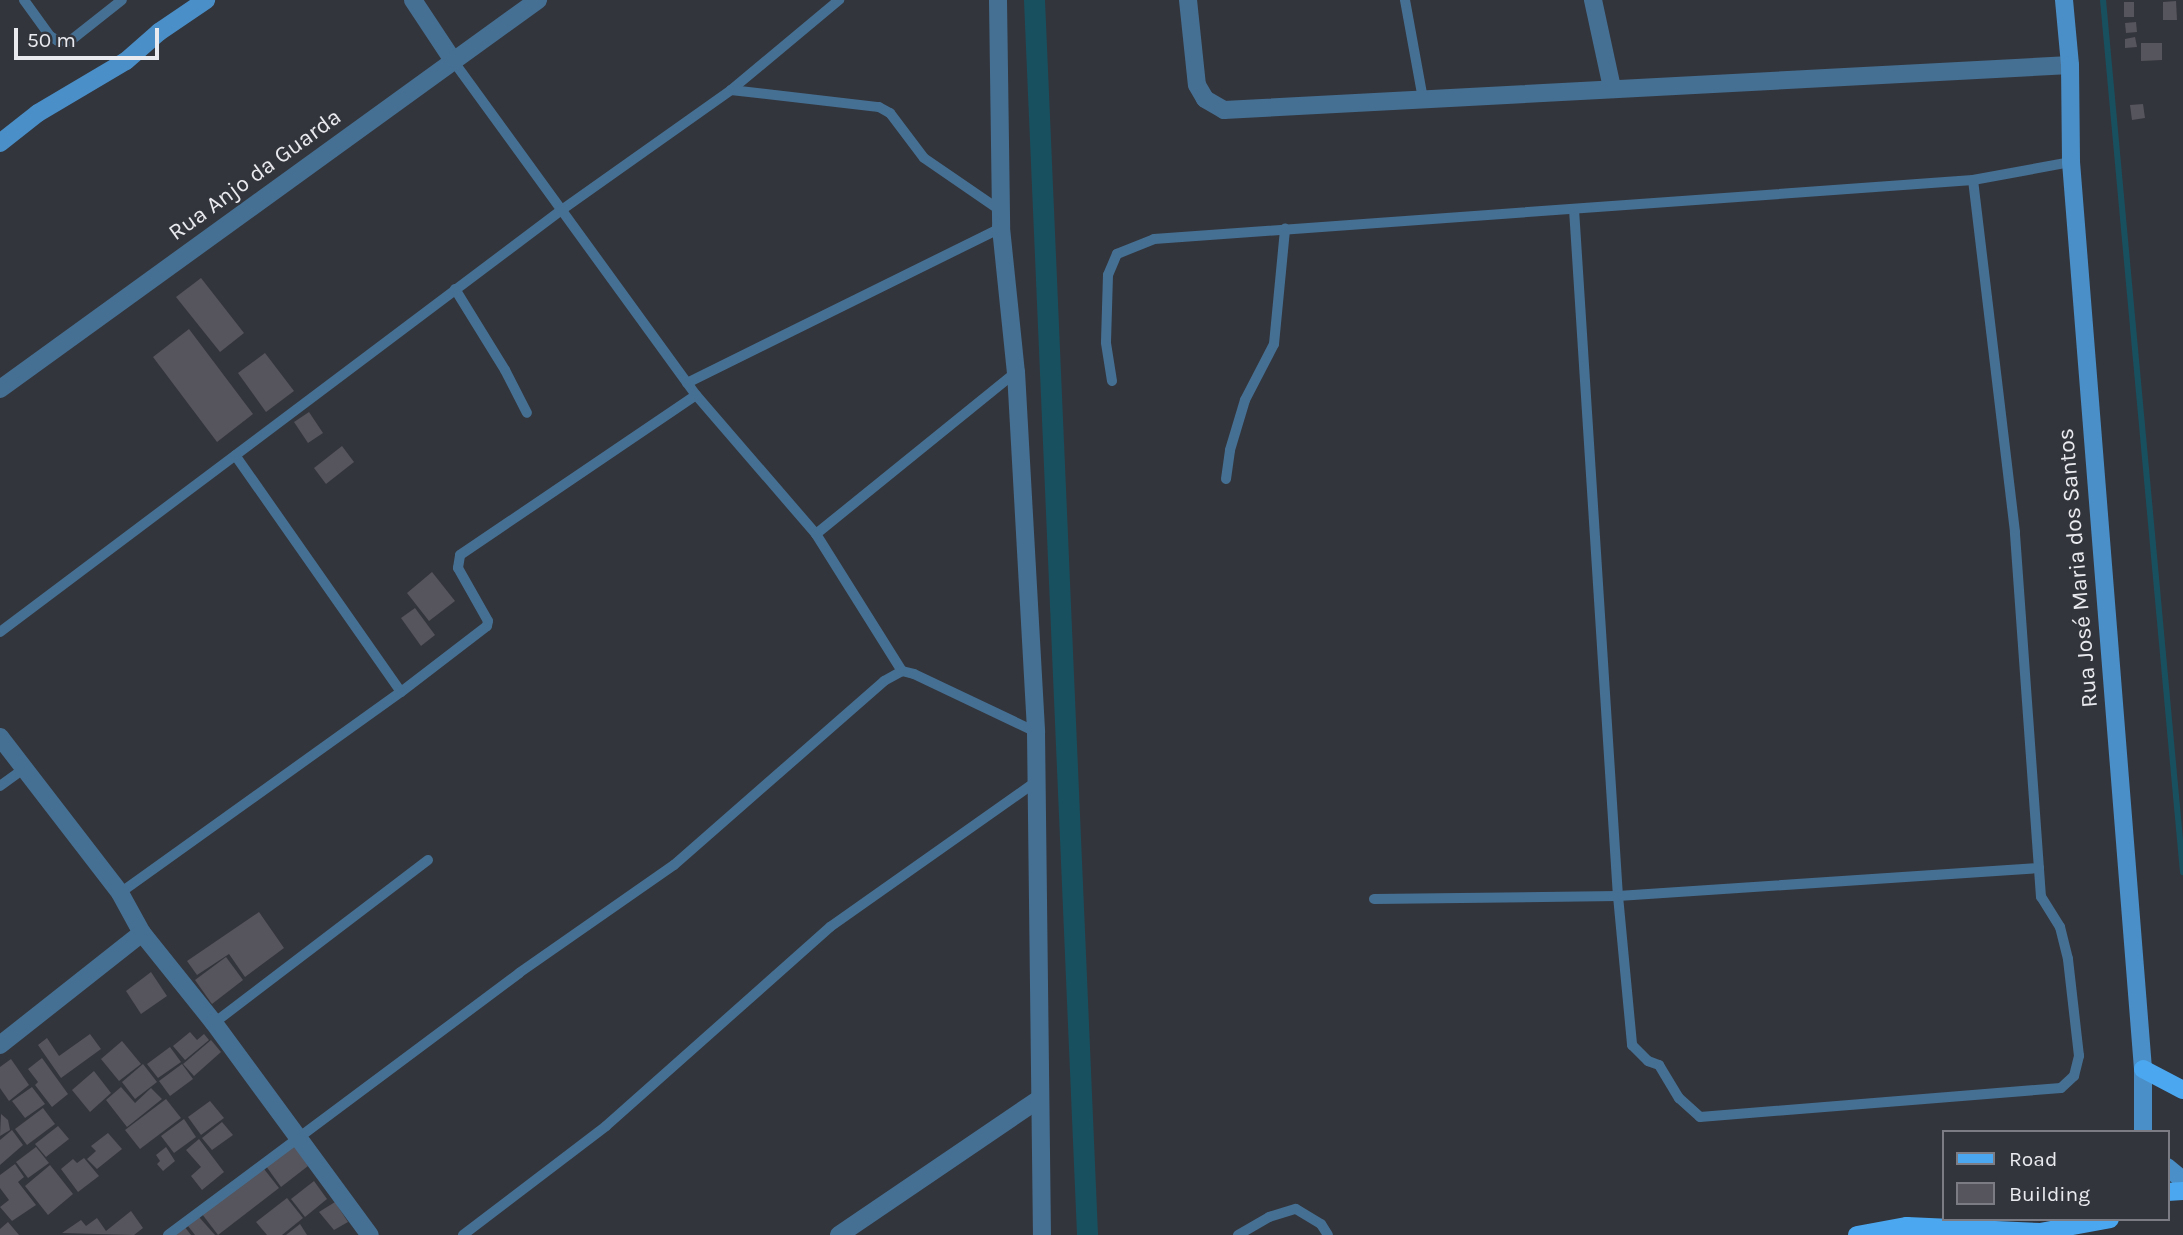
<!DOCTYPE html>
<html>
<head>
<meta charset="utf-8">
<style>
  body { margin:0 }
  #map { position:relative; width:2183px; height:1235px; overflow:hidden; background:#33353c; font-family:Karla,sans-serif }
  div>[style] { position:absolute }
  .stream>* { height:6px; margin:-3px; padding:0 3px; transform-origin:3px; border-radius:3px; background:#19505f }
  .canal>* { height:21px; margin:-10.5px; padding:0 10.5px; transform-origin:10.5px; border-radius:10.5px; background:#19505f }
  .building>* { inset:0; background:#56545c }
  .lane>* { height:10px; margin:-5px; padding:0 5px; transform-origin:5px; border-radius:5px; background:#467093 }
  .street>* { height:18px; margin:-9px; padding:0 9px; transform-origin:9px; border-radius:9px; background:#467093 }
  .secondary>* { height:18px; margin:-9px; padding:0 9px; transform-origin:9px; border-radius:9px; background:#4a8fc8 }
  .primary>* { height:18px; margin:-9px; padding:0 9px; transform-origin:9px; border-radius:9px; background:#4ba8f0 }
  span { translate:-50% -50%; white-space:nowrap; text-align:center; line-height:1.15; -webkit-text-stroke:5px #33353c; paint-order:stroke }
  .street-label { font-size:23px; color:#e9eaef }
  .legend { position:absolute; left:1942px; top:1130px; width:228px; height:91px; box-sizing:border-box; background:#33353c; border:2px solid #7c7d84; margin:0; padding:9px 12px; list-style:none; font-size:21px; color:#e9eaef }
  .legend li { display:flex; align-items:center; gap:14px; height:35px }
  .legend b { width:35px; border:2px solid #7c7d84 }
  .scale { position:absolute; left:14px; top:28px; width:145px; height:32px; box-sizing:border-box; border:4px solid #e9eaef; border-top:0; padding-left:9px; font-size:21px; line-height:24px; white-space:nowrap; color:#e9eaef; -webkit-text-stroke:5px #33353c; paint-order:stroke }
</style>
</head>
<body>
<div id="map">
  <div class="stream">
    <div style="left:2103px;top:0;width:876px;rotate:84.76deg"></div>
  </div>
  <div class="canal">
    <div style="left:1034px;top:0;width:1236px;rotate:87.54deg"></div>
  </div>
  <div class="building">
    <div style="clip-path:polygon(2176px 1px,2177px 20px,2163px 20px,2163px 2px)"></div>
    <div style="clip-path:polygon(2124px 2px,2134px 2px,2134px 17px,2124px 17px)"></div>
    <div style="clip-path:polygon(2136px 22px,2137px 32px,2126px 33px,2125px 23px)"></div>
    <div style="clip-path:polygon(2135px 37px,2137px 47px,2125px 48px,2125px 39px)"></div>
    <div style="clip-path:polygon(2141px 43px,2162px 43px,2162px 60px,2141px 61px)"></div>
    <div style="clip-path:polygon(2143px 104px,2145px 118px,2132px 120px,2130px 105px)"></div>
    <div style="clip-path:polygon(201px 278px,244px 333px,220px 352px,176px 297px)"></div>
    <div style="clip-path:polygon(189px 329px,253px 414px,217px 442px,153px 357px)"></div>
    <div style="clip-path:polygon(265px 353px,294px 391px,266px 412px,238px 373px)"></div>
    <div style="clip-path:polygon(309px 412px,323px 433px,308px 443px,294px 422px)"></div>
    <div style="clip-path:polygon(342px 446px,354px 462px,326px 484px,314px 468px)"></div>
    <div style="clip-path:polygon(432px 572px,455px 601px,429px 621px,407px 593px)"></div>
    <div style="clip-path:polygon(415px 608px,435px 635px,421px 646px,401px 618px)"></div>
    <div style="clip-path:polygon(259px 912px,284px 948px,245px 977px,229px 954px,197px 975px,187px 961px)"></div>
    <div style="clip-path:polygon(226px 957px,243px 980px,212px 1004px,195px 980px)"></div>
    <div style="clip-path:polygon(151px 972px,167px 996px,141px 1014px,126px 991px)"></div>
    <div style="clip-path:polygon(190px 1032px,197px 1040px,204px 1034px,209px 1040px,185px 1060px,173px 1046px)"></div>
    <div style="clip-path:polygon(90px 1034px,101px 1049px,61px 1078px,38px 1045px,47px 1038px,59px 1056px)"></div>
    <div style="clip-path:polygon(211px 1040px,221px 1052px,194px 1076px,183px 1064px)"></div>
    <div style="clip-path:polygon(122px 1041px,141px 1064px,119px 1081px,101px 1059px)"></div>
    <div style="clip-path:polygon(170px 1047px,181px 1062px,158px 1078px,147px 1064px)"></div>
    <div style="clip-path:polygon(42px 1058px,68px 1094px,52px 1107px,35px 1085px,38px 1082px,28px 1069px)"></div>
    <div style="clip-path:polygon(11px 1059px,29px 1085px,9px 1101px,0 1088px,0 1067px)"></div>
    <div style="clip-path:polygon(143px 1064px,157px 1082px,135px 1099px,122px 1082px)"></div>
    <div style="clip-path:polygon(182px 1064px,193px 1079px,170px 1096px,159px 1081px)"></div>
    <div style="clip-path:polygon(94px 1071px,111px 1093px,90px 1112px,72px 1090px)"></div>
    <div style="clip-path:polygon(32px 1087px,45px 1104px,25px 1118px,12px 1101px)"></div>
    <div style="clip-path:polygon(121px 1087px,135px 1103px,151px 1088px,162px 1099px,127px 1127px,106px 1100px)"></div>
    <div style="clip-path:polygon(166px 1099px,181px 1118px,140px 1149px,125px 1130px)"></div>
    <div style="clip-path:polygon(210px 1101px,224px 1118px,201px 1135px,188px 1117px)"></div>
    <div style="clip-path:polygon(43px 1108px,55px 1124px,27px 1145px,15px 1129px)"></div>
    <div style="clip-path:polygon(1px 1114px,8px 1120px,10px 1130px,0 1136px)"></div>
    <div style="clip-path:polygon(184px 1119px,196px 1137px,174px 1153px,161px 1136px)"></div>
    <div style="clip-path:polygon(222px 1122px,233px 1135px,212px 1150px,202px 1138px)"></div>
    <div style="clip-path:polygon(58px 1126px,69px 1139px,46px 1157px,35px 1144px)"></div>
    <div style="clip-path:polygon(12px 1130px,23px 1145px,0 1165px,0 1140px)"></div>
    <div style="clip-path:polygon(108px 1133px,122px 1149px,97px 1169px,87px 1159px,96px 1151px,91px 1146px)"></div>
    <div style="clip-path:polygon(199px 1139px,224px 1172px,202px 1190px,191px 1176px,201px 1167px,186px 1150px)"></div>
    <div style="clip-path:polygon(294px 1145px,308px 1166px,281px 1187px,266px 1166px)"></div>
    <div style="clip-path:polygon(36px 1147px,49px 1163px,28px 1178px,16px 1162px)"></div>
    <div style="clip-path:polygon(166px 1147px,175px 1161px,163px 1171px,157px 1164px,160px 1161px,156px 1155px)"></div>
    <div style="clip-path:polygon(84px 1158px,99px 1176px,78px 1192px,61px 1169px,73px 1159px,77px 1163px)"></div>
    <div style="clip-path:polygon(15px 1164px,24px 1177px,18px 1182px,36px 1205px,12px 1221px,0 1207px,9px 1200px,0 1188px,0 1175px)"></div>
    <div style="clip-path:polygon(50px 1165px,73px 1194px,48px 1215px,25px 1186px)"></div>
    <div style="clip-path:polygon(264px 1169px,279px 1188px,218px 1235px,202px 1214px)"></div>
    <div style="clip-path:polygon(314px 1181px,327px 1199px,305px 1217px,291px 1199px)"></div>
    <div style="clip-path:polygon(287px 1198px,303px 1218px,282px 1235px,267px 1235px,256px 1222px)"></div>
    <div style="clip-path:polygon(335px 1202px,348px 1222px,334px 1230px,319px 1212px)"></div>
    <div style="clip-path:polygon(131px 1211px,143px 1228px,134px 1235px,62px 1233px,81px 1220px,86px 1226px,97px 1218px,106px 1231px)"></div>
    <div style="clip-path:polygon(199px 1217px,215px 1235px,195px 1235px,188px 1226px)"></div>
    <div style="clip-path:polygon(8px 1222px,19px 1235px,0 1235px,0 1229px)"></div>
    <div style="clip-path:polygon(300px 1224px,307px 1235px,286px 1235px)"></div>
    <div style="clip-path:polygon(184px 1226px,191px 1235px,173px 1235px)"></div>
  </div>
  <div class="lane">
    <div style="left:24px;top:0;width:44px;rotate:54.2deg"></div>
    <div style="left:50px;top:36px;width:9px;rotate:32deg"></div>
    <div style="left:58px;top:41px;width:12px"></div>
    <div style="left:70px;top:41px;width:66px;rotate:-38.3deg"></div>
    <div style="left:1405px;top:0;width:101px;rotate:79.7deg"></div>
    <div style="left:454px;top:62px;width:412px;rotate:54deg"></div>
    <div style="left:696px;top:395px;width:184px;rotate:49.2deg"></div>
    <div style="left:816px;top:534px;width:162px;rotate:57.9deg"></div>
    <div style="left:731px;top:90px;width:141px;rotate:-39.8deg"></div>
    <div style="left:1574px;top:209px;width:688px;rotate:86.34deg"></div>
    <div style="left:1618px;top:896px;width:150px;rotate:84.6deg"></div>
    <div style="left:1632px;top:1045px;width:23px;rotate:45deg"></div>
    <div style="left:1648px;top:1061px;width:12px;rotate:20deg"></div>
    <div style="left:1659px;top:1065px;width:39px;rotate:59deg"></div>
    <div style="left:1679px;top:1098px;width:28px;rotate:42deg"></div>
    <div style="left:1700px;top:1117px;width:362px;rotate:-4.6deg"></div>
    <div style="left:2061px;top:1088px;width:18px;rotate:-43deg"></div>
    <div style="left:2074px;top:1076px;width:21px;rotate:-76deg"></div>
    <div style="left:2079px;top:1056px;width:98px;rotate:-96.5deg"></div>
    <div style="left:2068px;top:959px;width:33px;rotate:-104deg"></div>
    <div style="left:2060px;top:927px;width:36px;rotate:-122deg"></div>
    <div style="left:2041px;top:897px;width:366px;rotate:-94.1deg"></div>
    <div style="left:2015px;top:532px;width:354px;rotate:-96.8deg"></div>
    <div style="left:455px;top:289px;width:95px;rotate:58.3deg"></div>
    <div style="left:505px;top:370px;width:48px;rotate:62.9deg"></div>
    <div style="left:1112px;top:381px;width:39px;rotate:-99deg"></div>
    <div style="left:1106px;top:342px;width:67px;rotate:-88.3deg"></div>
    <div style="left:1108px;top:275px;width:23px;rotate:-67deg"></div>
    <div style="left:1117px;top:254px;width:40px;rotate:-22deg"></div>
    <div style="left:1154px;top:239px;width:821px;rotate:-4.12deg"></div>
    <div style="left:1973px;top:180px;width:100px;rotate:-10.4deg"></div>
    <div style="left:687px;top:383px;width:350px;rotate:-26.3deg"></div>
    <div style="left:1226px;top:479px;width:29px;rotate:-82deg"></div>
    <div style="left:1230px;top:450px;width:52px;rotate:-73.3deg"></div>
    <div style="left:1245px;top:400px;width:63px;rotate:-62.6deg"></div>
    <div style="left:1274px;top:344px;width:116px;rotate:-84.5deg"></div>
    <div style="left:816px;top:534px;width:257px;rotate:-39deg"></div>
    <div style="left:0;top:632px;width:704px;rotate:-36.92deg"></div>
    <div style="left:563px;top:209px;width:206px;rotate:-35.3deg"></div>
    <div style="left:731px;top:90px;width:149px;rotate:6.6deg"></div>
    <div style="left:879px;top:107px;width:13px;rotate:29deg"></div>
    <div style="left:890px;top:113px;width:56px;rotate:52.9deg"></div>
    <div style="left:924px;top:158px;width:93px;rotate:34.5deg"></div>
    <div style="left:401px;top:692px;width:108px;rotate:-37.5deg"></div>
    <div style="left:487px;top:626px;width:5px;rotate:-79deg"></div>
    <div style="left:488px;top:621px;width:61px;rotate:-119.5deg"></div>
    <div style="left:458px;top:568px;width:13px;rotate:-81deg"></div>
    <div style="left:460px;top:555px;width:285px;rotate:-34.1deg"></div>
    <div style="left:0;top:786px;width:29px;rotate:-36deg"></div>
    <div style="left:120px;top:893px;width:345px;rotate:-35.6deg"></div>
    <div style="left:401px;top:692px;width:289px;rotate:-125deg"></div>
    <div style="left:1374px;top:899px;width:244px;rotate:-0.7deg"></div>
    <div style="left:1618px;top:896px;width:422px;rotate:-3.8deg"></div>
    <div style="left:214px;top:1023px;width:269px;rotate:-37.3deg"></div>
    <div style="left:168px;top:1235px;width:438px;rotate:-36.7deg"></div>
    <div style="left:519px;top:973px;width:189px;rotate:-34.9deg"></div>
    <div style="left:674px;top:865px;width:279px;rotate:-41.2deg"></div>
    <div style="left:884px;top:681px;width:21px;rotate:-29deg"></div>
    <div style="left:902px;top:671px;width:12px;rotate:14deg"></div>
    <div style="left:914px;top:674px;width:135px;rotate:25.4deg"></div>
    <div style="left:463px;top:1235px;width:180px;rotate:-37.3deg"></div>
    <div style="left:606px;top:1126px;width:300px;rotate:-41.6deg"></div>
    <div style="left:830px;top:927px;width:253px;rotate:-35.2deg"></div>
    <div style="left:1238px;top:1235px;width:36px;rotate:-30deg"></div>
    <div style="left:1269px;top:1217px;width:28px;rotate:-17deg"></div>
    <div style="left:1296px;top:1209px;width:29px;rotate:31deg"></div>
    <div style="left:1321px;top:1224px;width:13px;rotate:58deg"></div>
  </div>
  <div class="street">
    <div style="left:413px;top:0;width:74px;rotate:56.5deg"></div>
    <div style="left:998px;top:0;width:228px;rotate:89.2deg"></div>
    <div style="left:1001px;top:228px;width:145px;rotate:84.1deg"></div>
    <div style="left:1016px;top:372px;width:361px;rotate:86.8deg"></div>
    <div style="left:1036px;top:732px;width:503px;rotate:89.32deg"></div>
    <div style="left:1188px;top:0;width:85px;rotate:84deg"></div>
    <div style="left:1197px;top:85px;width:16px;rotate:60deg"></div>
    <div style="left:1205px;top:99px;width:22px;rotate:30deg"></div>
    <div style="left:1224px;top:110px;width:847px;rotate:-3.04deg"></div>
    <div style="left:1593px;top:0;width:90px;rotate:77.8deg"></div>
    <div style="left:0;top:389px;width:664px;rotate:-35.87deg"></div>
    <div style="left:0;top:737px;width:197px;rotate:52.4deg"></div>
    <div style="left:120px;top:893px;width:46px;rotate:61.2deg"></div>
    <div style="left:142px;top:933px;width:115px;rotate:51.3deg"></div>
    <div style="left:214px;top:1023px;width:263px;rotate:53.7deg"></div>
    <div style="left:0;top:1045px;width:181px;rotate:-38.3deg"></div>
    <div style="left:839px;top:1235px;width:240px;rotate:-34.2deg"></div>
  </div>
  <div class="secondary">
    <div style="left:2064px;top:0;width:65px;rotate:84.7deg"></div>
    <div style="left:2070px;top:65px;width:97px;rotate:89.4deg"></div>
    <div style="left:2071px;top:162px;width:910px;rotate:85.46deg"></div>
    <div style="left:2143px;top:1069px;width:63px;rotate:90deg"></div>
    <div style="left:0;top:143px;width:48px;rotate:-38.3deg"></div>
    <div style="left:38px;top:113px;width:102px;rotate:-30.6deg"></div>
    <div style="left:126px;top:61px;width:44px;rotate:-41.3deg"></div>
    <div style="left:159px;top:32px;width:57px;rotate:-34.2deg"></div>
    <div style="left:2167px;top:1167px;width:21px;rotate:39deg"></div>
  </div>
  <div class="primary">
    <div style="left:2143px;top:1069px;width:45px;rotate:27.7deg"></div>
    <div style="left:2167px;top:1192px;width:16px;rotate:-4deg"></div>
    <div style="left:1857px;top:1235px;width:51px;rotate:-10.2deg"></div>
    <div style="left:1907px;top:1226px;width:133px;rotate:2.6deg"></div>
    <div style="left:2040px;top:1232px;width:71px;rotate:-10.5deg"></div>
  </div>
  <div class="street-label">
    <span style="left:255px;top:175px;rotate:-36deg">Rua Anjo da Guarda</span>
    <span style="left:2078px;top:568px;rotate:-95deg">Rua José Maria dos Santos</span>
  </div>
  <ul class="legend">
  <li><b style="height:9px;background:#4ba8f0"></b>Road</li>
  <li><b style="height:19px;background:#56545c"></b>Building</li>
  </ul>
  <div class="scale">50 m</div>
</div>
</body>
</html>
